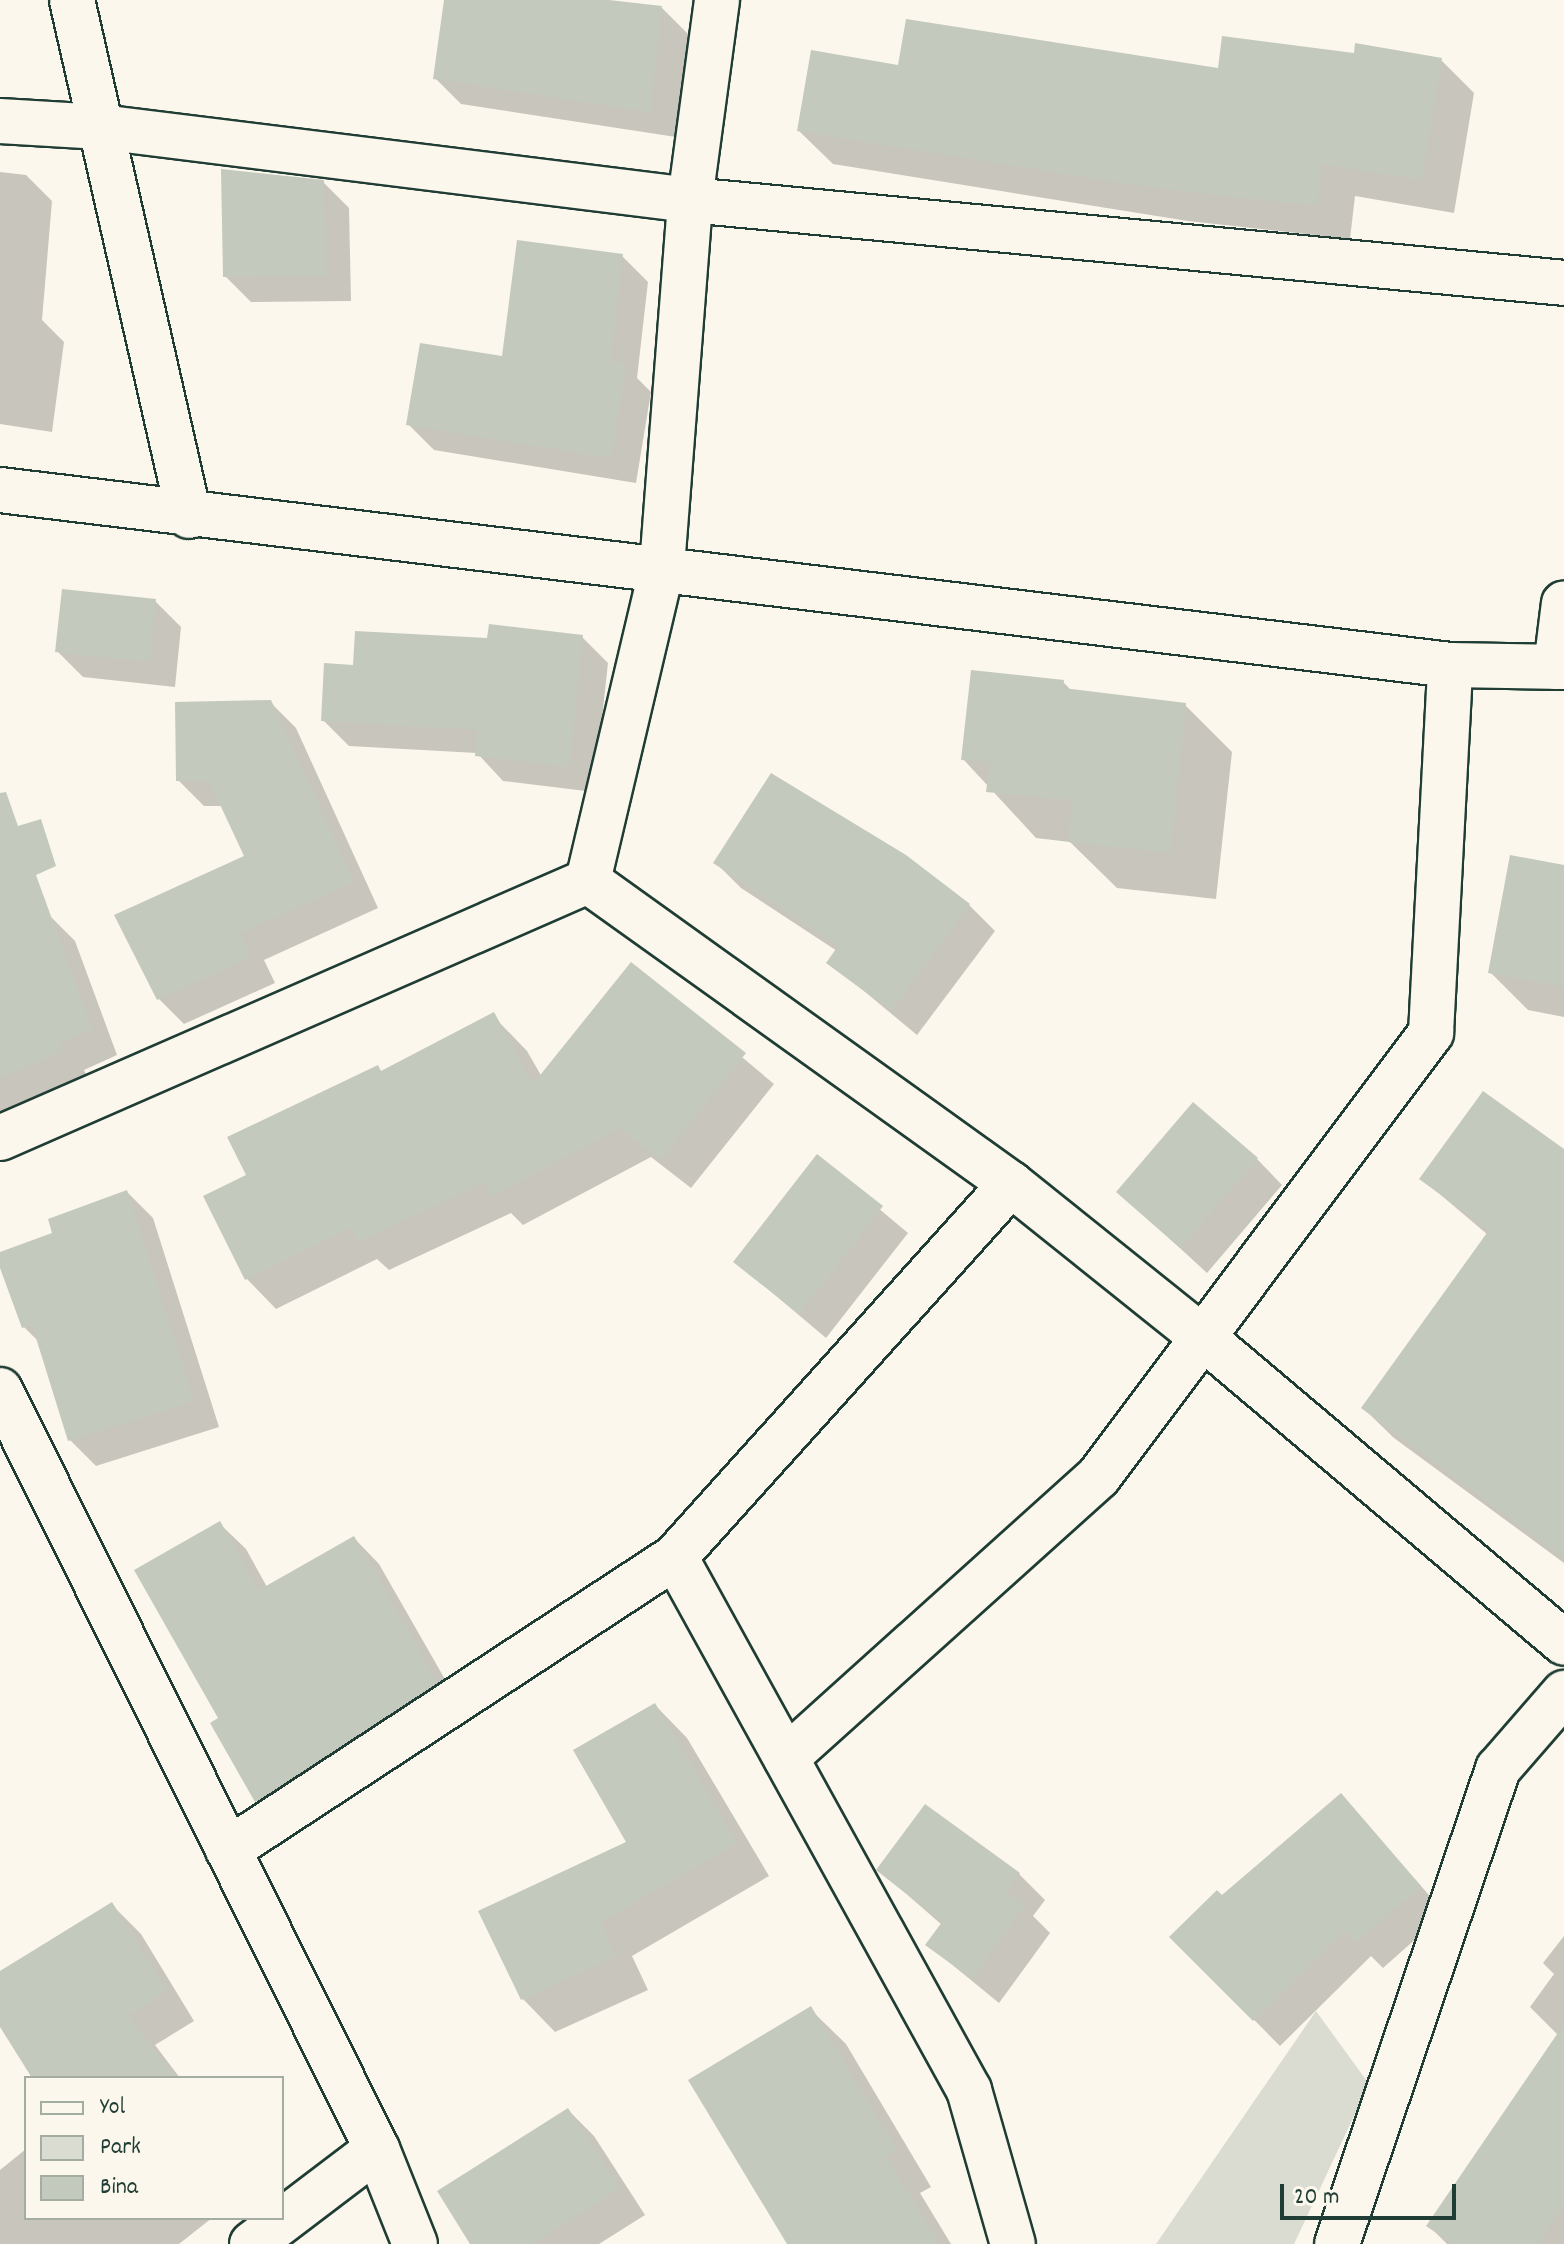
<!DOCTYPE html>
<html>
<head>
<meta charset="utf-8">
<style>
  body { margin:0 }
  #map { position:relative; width:1564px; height:2244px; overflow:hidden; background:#fbf7ec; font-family:Dekko,sans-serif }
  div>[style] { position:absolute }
  .green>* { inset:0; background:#dbdcd1 }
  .shadow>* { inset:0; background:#0003 }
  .building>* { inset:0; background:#c4c9be }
  .roads { filter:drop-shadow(2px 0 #1f3d34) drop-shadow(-2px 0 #1f3d34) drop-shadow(0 2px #1f3d34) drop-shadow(0 -2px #1f3d34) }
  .minor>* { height:44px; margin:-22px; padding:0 22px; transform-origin:22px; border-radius:22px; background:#fbf7ec }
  span { translate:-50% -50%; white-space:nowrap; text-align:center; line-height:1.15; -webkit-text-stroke:7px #fbf7ec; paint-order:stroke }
  .legend { position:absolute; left:24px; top:2076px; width:260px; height:144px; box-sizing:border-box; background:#fbf7ec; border:2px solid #a3ada2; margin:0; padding:10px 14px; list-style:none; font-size:24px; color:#1f3d34 }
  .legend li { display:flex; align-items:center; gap:16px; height:40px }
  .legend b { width:40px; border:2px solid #a3ada2 }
  .scale { position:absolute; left:1280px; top:2184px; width:176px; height:36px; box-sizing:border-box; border:4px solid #1f3d34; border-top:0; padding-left:10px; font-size:24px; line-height:28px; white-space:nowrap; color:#1f3d34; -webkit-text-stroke:6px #fbf7ec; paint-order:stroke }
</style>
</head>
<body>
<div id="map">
  <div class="green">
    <div style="clip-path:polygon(1316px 2011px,1369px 2084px,1294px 2244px,1156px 2244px)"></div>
  </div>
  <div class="shadow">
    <div style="clip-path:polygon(446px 0,593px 0,662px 8px,688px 34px,676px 137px,461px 104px,435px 78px)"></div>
    <div style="clip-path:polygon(1355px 55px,1441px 60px,1474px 93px,1454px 213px,1355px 196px,1350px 239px,1188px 221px,833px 164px,799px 131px,899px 67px,1220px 70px)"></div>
    <div style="clip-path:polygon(0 172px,26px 175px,52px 201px,42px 320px,64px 342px,52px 432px,0 424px)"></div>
    <div style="clip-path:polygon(323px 182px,349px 208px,351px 301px,251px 302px,225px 276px)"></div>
    <div style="clip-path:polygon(622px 256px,648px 282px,637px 378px,651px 392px,636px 483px,434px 450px,408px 424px,504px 358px)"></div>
    <div style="clip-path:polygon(155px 601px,181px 627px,175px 687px,83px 677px,57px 651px)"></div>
    <div style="clip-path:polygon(582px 637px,608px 663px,594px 792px,503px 781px,477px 753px,349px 746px,323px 720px,355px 667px,489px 640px)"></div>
    <div style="clip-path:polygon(1063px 682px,1073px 692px,1185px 705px,1232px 752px,1216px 899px,1117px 888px,1070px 842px,1036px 838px,963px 759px)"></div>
    <div style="clip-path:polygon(270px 702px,296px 728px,378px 908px,264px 960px,275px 983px,184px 1024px,158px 998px,247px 857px,223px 806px,204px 806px,178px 780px)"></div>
    <div style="clip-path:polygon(715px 862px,969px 905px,995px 931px,917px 1035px,829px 962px,837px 951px,741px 888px)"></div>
    <div style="clip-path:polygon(1564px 867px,1564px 1017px,1528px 1010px,1490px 972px)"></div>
    <div style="clip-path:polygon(49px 915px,75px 941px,117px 1055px,84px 1070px,87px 1077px,0 1114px,0 916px)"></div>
    <div style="clip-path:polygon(632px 965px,774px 1084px,691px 1188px,651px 1157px,523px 1225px,511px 1213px,389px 1270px,377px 1259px,276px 1309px,247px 1279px,206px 1197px,249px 1176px,378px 1068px,383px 1073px,498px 1021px,527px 1051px,542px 1077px)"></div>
    <div style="clip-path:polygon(1564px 1152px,1564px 1563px,1394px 1438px,1363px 1408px,1488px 1235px,1422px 1179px)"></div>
    <div style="clip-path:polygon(817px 1157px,908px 1233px,826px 1338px,736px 1262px)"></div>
    <div style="clip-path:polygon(1257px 1159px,1282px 1185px,1207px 1273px,1119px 1192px)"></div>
    <div style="clip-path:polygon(127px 1192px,153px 1218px,219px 1427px,96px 1466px,70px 1440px,40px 1343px,24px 1327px,0 1254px,55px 1234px)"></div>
    <div style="clip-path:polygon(220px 1524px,246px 1549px,267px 1587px,354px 1538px,379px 1564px,462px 1709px,282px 1827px,257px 1801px,221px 1719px)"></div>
    <div style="clip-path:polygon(655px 1705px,687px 1738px,769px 1876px,632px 1956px,648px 1990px,555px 2032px,523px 1999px,629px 1843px)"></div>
    <div style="clip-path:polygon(1341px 1796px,1445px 1913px,1383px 1968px,1371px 1956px,1280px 2046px,1172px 1937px)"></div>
    <div style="clip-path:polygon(879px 1870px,1019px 1874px,1045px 1900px,1033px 1916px,1050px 1933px,999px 2003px,928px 1945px,942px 1925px)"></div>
    <div style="clip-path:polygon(112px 1905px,141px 1934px,194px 2021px,155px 2045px,180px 2078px,34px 2078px,0 2023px,0 1973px)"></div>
    <div style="clip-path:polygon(1564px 1936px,1564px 2244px,1447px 2244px,1429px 2226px,1558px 2035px,1530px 2007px,1554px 1974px,1543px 1963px)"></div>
    <div style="clip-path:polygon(810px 2009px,846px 2044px,931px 2187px,920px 2193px,951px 2244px,789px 2244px)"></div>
    <div style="clip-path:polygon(568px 2110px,594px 2136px,645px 2215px,599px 2244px,473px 2244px)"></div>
    <div style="clip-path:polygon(26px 2149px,26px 2218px,212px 2218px,179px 2244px,0 2244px,0 2170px)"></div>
  </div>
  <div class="building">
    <div style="clip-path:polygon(444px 0,609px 0,662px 6px,650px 112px,433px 79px)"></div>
    <div style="clip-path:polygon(906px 19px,1218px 68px,1222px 36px,1354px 53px,1355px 43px,1442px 58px,1421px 180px,1322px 164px,1317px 206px,1153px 188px,797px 131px,811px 50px,898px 65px)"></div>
    <div style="clip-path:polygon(221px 169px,324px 180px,326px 276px,223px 277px)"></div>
    <div style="clip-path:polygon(517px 240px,623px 254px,610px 362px,626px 364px,611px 458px,406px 425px,420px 343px,502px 356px)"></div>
    <div style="clip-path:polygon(62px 589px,156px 599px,150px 662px,55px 652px)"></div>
    <div style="clip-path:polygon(489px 624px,583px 635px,569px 767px,475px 756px,477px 730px,321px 721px,324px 663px,353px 665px,355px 631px,487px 638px)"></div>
    <div style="clip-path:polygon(971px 670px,1064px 680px,1063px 688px,1186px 703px,1170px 853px,1068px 842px,1072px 800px,986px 792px,990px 762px,961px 760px)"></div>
    <div style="clip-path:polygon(271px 700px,354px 882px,240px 933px,250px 957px,157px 1000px,114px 915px,244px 856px,209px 781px,176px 781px,175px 702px)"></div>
    <div style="clip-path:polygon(771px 773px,906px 855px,970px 904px,891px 1011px,826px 963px,838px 946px,713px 863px)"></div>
    <div style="clip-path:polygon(6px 792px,18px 826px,41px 819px,56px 866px,36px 875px,92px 1029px,59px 1044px,63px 1051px,0 1078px,0 793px)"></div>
    <div style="clip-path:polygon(1510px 855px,1564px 865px,1564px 987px,1488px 973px)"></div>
    <div style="clip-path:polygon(631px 962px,746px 1053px,660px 1160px,620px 1128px,492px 1196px,485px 1182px,358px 1242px,351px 1228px,245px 1280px,203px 1196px,246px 1175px,227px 1137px,378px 1065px,381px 1071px,494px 1012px,533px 1084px)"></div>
    <div style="clip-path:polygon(1483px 1091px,1564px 1149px,1564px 1558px,1361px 1408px,1489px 1230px,1419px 1179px)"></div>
    <div style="clip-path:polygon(1193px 1102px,1258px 1158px,1180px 1248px,1116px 1192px)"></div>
    <div style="clip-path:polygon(817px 1154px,883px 1206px,799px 1314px,733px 1262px)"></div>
    <div style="clip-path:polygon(127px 1190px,194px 1401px,68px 1441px,32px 1325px,22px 1328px,0 1268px,0 1252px,52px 1233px,48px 1219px)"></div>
    <div style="clip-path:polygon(220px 1521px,259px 1590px,354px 1536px,438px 1683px,255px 1802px,210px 1723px,218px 1718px,134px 1570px)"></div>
    <div style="clip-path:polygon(655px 1703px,737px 1843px,601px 1922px,616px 1956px,521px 2000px,478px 1911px,626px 1842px,573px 1750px)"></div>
    <div style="clip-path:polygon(1341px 1793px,1421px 1886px,1356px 1943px,1344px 1930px,1253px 2021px,1169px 1937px,1217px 1890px,1222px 1895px)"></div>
    <div style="clip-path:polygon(925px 1804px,1020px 1873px,1007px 1892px,1025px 1905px,972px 1979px,925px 1945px,942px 1922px,876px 1870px)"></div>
    <div style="clip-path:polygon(112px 1902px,167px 1991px,128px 2015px,176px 2078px,32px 2078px,0 2027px,0 1971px)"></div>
    <div style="clip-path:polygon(811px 2006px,897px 2151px,886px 2157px,940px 2244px,787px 2244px,688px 2080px)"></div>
    <div style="clip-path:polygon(1564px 2024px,1564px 2205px,1538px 2244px,1453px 2244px,1426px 2226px)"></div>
    <div style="clip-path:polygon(568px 2108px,620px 2188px,532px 2244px,470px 2244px,437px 2191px)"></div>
  </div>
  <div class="roads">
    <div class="minor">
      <div style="left:72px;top:0;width:529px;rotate:77.22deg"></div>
      <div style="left:0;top:121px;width:101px;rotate:3.4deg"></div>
      <div style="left:101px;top:127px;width:594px;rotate:7.07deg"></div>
      <div style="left:690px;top:200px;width:878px;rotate:5.42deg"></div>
      <div style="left:0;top:490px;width:1461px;rotate:6.88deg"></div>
      <div style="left:1450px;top:665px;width:114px;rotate:1deg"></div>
      <div style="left:1556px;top:667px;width:64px;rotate:-82.9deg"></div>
      <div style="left:588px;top:881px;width:520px;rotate:35.61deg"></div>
      <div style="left:1011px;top:1184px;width:250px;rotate:38.7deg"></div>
      <div style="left:1206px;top:1340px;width:469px;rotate:40.2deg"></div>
      <div style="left:0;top:1138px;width:642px;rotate:-23.61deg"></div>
      <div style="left:588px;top:881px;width:323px;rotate:-76.7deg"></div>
      <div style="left:662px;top:567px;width:368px;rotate:-85.6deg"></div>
      <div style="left:690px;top:200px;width:202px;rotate:-82.3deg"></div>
      <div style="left:0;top:1390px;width:847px;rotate:63.59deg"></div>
      <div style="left:377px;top:2149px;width:102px;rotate:68.2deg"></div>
      <div style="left:675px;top:1557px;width:609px;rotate:61.12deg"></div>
      <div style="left:969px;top:2090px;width:160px;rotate:74.1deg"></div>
      <div style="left:786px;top:1758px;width:421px;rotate:-42deg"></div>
      <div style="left:1099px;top:1476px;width:554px;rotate:-53.15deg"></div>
      <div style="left:1431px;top:1033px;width:368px;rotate:-87deg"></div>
      <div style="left:228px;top:1850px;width:534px;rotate:-33.24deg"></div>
      <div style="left:675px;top:1557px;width:502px;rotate:-47.99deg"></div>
      <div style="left:252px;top:2244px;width:157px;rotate:-37.2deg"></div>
      <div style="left:1337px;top:2244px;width:502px;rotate:-71.28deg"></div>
      <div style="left:1498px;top:1769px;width:101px;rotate:-49deg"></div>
    </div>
  </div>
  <ul class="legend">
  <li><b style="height:10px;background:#fbf7ec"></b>Yol</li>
  <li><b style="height:22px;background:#dbdcd1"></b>Park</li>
  <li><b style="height:22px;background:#c4c9be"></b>Bina</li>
  </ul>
  <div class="scale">20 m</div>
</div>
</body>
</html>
